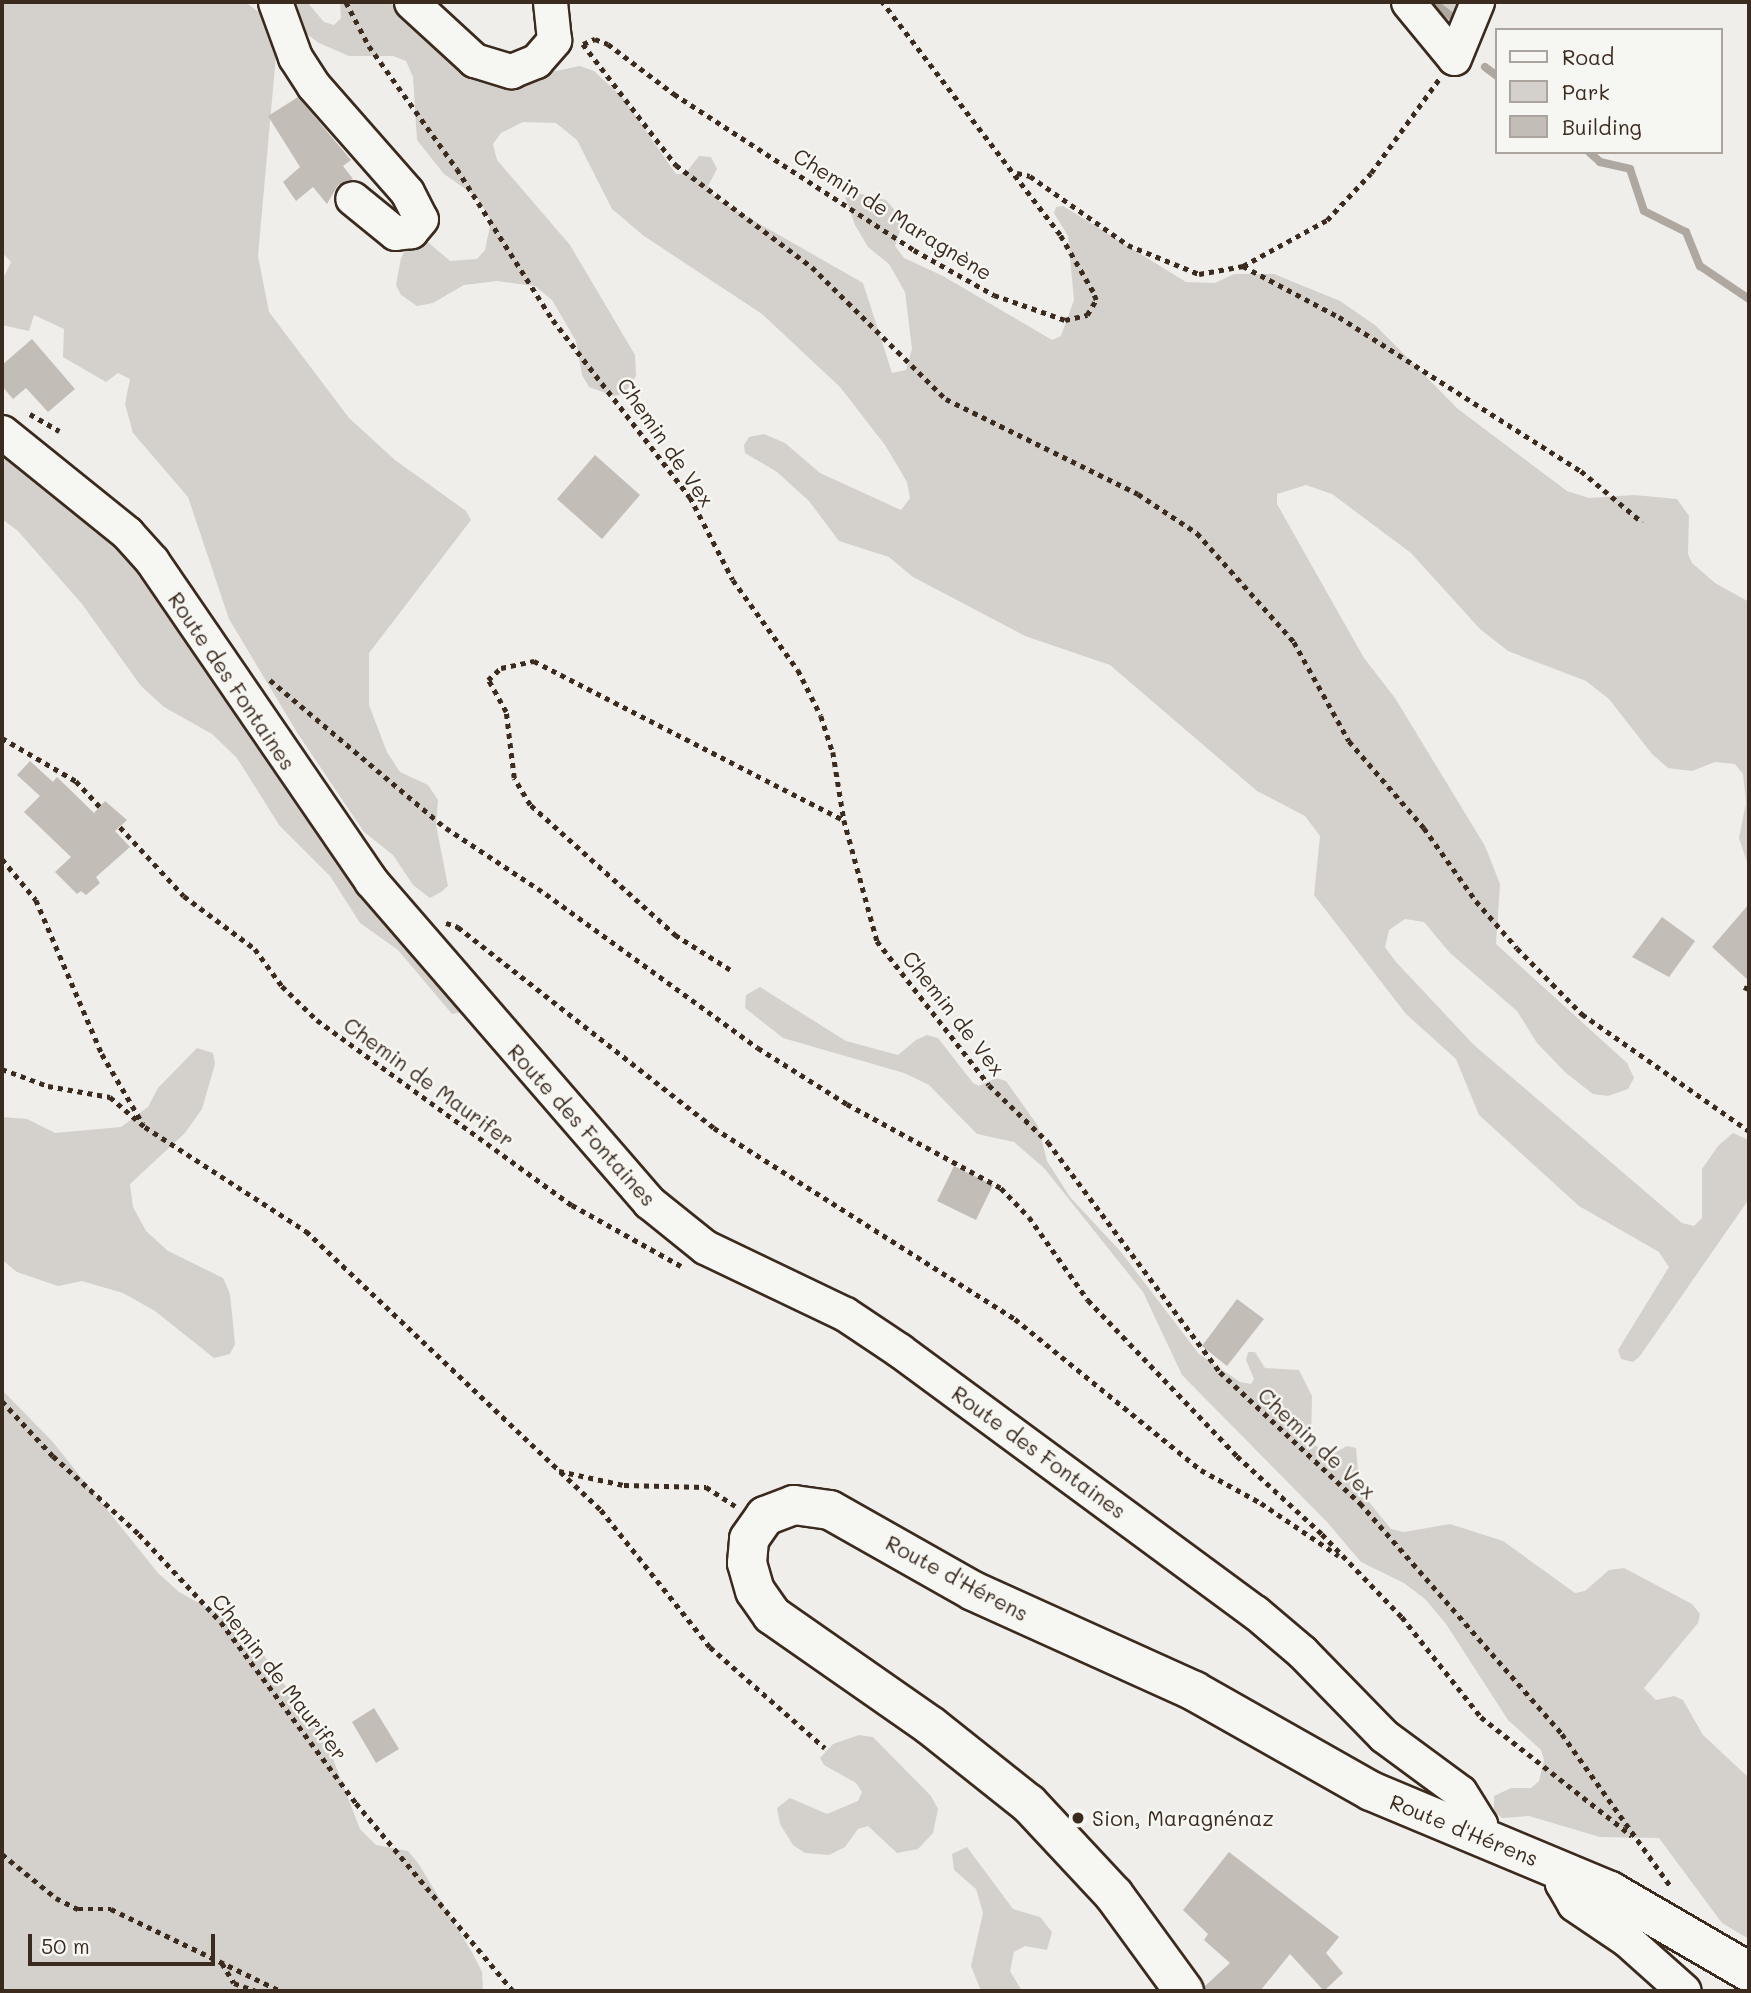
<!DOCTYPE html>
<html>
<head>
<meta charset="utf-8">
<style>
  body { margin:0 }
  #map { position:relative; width:1751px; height:1993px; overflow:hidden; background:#efeeea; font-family:Mali,sans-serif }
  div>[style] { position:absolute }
  .green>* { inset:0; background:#d4d1cc }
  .stream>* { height:8px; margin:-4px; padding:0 4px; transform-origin:4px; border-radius:4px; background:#afa8a1 }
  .building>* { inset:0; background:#c2bdb7 }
  .path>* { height:4.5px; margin-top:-2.25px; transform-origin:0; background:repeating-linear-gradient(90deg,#3b2a1e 0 5px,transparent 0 10px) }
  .roads { filter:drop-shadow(2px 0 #3b2a1e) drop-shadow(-2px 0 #3b2a1e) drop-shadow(0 2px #3b2a1e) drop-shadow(0 -2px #3b2a1e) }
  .minor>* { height:33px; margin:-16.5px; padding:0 16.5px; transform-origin:16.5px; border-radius:16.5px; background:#f6f6f2 }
  .major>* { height:38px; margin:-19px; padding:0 19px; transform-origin:19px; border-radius:19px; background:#f6f6f2 }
  .dots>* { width:19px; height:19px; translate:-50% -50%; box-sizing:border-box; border:4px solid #f6f6f2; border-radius:50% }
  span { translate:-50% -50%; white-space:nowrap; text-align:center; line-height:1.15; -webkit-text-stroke:5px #f6f6f2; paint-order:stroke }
  .street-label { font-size:21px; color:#3b2a1e }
  .poi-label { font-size:21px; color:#3b2a1e }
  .left { translate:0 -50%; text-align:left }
  .frame { position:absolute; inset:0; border:4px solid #3b2a1e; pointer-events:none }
  .legend { position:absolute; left:1495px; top:28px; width:228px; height:126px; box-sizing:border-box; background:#f6f6f2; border:2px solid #aba49d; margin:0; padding:9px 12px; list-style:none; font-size:21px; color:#3b2a1e }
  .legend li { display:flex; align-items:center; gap:14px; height:35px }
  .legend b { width:35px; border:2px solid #aba49d }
  .scale { position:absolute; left:28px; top:1934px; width:187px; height:32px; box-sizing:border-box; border:4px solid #3b2a1e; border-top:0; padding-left:9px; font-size:21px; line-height:24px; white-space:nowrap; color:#3b2a1e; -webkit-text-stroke:5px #f6f6f2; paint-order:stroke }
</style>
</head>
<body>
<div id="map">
  <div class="green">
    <div style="clip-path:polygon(2px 2px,245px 2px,264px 16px,277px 44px,258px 256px,269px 312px,349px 418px,395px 460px,466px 511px,471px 520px,369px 653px,369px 705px,387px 752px,400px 772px,428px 785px,438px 800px,436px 825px,448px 886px,441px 892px,430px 898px,413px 885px,393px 855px,364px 832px,298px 734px,229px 619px,188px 497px,133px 433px,125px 404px,130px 379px,118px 373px,106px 382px,63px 357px,64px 329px,34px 315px,29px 331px,2px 325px,2px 281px,11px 262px,2px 252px)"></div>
    <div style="clip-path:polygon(287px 2px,307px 2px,324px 22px,334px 25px,341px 18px,340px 2px,389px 2px,421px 26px,537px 75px,580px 66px,594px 71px,623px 98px,676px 174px,685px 174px,699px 156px,711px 157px,717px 169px,708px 186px,716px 199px,863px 283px,892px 373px,906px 370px,912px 349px,905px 292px,889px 264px,868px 247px,855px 225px,845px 197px,849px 191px,886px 200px,898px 214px,901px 227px,895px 246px,904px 258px,943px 276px,1052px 340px,1061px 336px,1074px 300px,1068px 236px,1054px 213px,1056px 207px,1063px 206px,1186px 282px,1215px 283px,1234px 274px,1274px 274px,1340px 301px,1375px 325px,1458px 409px,1567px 491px,1589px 498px,1634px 495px,1677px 499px,1689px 516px,1688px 554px,1692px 563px,1715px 583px,1749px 602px,1749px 868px,1739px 838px,1746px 803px,1743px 774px,1735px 764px,1715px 762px,1692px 771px,1668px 768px,1652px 754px,1609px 699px,1586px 681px,1508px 651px,1480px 629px,1411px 553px,1332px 494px,1306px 485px,1277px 494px,1277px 504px,1364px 658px,1395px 698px,1485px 846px,1500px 884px,1496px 944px,1627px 1063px,1634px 1078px,1628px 1089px,1608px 1096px,1593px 1094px,1566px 1073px,1537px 1043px,1517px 1011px,1450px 953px,1424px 922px,1405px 919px,1389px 930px,1385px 947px,1396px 962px,1474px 1045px,1682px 1223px,1694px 1226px,1702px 1218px,1702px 1169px,1718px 1146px,1733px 1133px,1749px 1140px,1749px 1199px,1640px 1356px,1633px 1362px,1621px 1359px,1618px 1350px,1669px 1267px,1659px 1252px,1579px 1206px,1479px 1115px,1456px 1059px,1406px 1014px,1314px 895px,1320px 836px,1305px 816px,1257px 791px,1110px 665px,1025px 636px,913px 577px,889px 557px,839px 541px,809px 501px,777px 472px,745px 453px,744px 445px,749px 437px,764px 434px,785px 443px,820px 473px,901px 510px,910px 498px,907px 482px,885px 445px,840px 387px,762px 314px,644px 236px,612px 209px,577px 140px,556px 123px,523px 122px,501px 133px,493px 144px,497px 160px,570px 245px,635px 355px,636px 376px,624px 394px,614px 396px,589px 387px,582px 375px,576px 341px,552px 300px,535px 286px,497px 281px,464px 285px,433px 303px,417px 306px,401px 295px,396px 285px,401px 258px,411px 240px,423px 238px,450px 261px,477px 259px,485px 250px,491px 221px,477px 197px,444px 174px,417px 140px,413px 77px,406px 61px,393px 56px,349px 56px,319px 43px,296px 26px)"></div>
    <div style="clip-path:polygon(1418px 2px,1464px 2px,1451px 25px,1438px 23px)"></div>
    <div style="clip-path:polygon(2px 452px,125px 552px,464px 1005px,461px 1012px,452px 1014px,398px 950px,360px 923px,330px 876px,279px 825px,237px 758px,212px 734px,164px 707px,141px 686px,82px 604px,18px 531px,2px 519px)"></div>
    <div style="clip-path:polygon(760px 987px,846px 1041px,898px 1055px,916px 1040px,927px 1035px,938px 1038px,973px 1083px,979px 1086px,996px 1078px,1006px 1081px,1038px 1126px,1047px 1161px,1070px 1197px,1121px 1252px,1199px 1354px,1240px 1382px,1251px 1384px,1254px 1379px,1246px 1360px,1248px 1352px,1255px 1352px,1265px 1368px,1299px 1370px,1312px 1396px,1311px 1443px,1331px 1455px,1347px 1446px,1356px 1448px,1360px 1491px,1391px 1529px,1404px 1532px,1450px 1524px,1503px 1541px,1575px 1593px,1585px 1591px,1609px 1570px,1624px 1568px,1692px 1604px,1700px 1614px,1698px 1623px,1644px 1688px,1656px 1700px,1674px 1696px,1683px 1700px,1703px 1735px,1749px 1778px,1749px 1939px,1722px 1923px,1659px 1838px,1600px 1837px,1529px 1816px,1502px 1818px,1494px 1811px,1494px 1796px,1511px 1788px,1531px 1788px,1539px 1781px,1544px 1760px,1541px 1750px,1508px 1720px,1446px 1624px,1425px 1599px,1404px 1583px,1361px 1562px,1327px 1522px,1182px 1375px,1143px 1292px,1044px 1168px,1014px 1142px,977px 1134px,929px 1085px,904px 1073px,783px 1038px,745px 1008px,746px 995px)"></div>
    <div style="clip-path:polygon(197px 1048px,213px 1053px,215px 1064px,202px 1109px,185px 1133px,130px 1184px,133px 1207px,146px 1231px,168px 1251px,223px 1278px,230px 1294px,235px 1344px,230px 1354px,214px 1358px,155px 1311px,123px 1293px,82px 1281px,58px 1286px,17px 1272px,2px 1260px,2px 1117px,27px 1119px,55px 1133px,121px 1127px,148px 1107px,158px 1088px)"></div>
    <div style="clip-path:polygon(2px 1390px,52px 1441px,158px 1573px,179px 1592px,235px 1623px,261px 1651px,328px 1746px,360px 1829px,376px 1845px,408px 1851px,418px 1863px,473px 1954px,482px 1972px,483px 1991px,2px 1991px)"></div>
    <div style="clip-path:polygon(859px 1735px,873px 1737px,931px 1796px,938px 1809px,933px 1833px,918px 1849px,897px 1853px,868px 1826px,858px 1829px,845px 1847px,829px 1855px,805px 1853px,793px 1845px,780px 1824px,777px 1808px,790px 1798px,827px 1814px,858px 1801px,862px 1792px,856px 1783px,824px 1765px,820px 1758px,833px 1744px)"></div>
    <div style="clip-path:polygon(967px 1847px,1013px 1909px,1040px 1917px,1052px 1932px,1047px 1950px,1025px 1946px,1014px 1952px,1010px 1971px,1022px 1991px,981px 1991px,971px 1966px,983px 1913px,976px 1889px,954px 1870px,952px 1854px)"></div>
  </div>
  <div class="stream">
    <div style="left:1433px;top:2px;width:23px;rotate:38deg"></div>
    <div style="left:1485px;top:67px;width:15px;rotate:37deg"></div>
    <div style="left:1589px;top:152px;width:15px;rotate:42deg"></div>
    <div style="left:1600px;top:162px;width:31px;rotate:13deg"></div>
    <div style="left:1630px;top:169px;width:44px;rotate:71.6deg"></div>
    <div style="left:1644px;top:211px;width:47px;rotate:26.6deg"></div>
    <div style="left:1686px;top:232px;width:37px;rotate:68deg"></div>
    <div style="left:1700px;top:266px;width:59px;rotate:34deg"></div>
  </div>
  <div class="building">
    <div style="clip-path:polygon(298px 97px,351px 160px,343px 166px,353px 179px,338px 185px,327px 204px,313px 187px,296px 201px,283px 182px,300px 167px,268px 116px)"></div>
    <div style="clip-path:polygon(32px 339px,75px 389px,48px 412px,26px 388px,13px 399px,2px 386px,2px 365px)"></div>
    <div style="clip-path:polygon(595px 455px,640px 495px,602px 539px,557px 499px)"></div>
    <div style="clip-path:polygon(30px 761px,53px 782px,57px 777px,94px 813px,105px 801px,127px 820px,115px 831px,130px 847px,96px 877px,100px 883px,86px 895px,81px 891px,77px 894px,55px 872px,71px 857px,24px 812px,40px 796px,17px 775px)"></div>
    <div style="clip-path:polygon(1749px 904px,1749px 981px,1712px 947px)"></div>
    <div style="clip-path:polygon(1662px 917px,1695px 941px,1669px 977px,1632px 957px)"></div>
    <div style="clip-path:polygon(954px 1166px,993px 1185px,976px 1220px,937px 1201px)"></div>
    <div style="clip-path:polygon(1237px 1299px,1264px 1319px,1227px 1366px,1202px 1346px)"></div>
    <div style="clip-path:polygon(374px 1708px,399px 1749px,376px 1763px,352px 1722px)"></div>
    <div style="clip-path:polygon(1229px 1852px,1339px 1937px,1326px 1953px,1343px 1973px,1324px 1991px,1290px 1954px,1260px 1991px,1205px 1991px,1205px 1986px,1230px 1963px,1204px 1940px,1208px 1934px,1183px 1910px)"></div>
  </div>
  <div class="path">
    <div style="left:346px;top:2px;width:50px;rotate:62.4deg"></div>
    <div style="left:369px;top:46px;width:151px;rotate:54.4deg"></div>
    <div style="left:457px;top:169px;width:179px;rotate:57.6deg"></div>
    <div style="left:553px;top:320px;width:224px;rotate:52.3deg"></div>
    <div style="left:690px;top:497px;width:93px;rotate:62.6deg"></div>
    <div style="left:733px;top:580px;width:111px;rotate:54.2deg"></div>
    <div style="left:798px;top:670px;width:51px;rotate:63.4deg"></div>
    <div style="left:821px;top:716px;width:38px;rotate:72deg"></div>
    <div style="left:833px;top:752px;width:69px;rotate:80.8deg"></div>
    <div style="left:844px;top:820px;width:125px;rotate:74.7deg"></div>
    <div style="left:877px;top:941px;width:182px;rotate:52.1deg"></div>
    <div style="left:989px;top:1085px;width:82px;rotate:44deg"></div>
    <div style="left:1048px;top:1142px;width:287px;rotate:53.2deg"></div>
    <div style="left:1220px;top:1372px;width:192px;rotate:43.1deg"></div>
    <div style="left:1360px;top:1503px;width:307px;rotate:48.8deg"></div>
    <div style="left:1562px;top:1734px;width:189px;rotate:54.5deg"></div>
    <div style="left:583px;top:44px;width:153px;rotate:52.5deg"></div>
    <div style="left:676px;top:165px;width:170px;rotate:36.9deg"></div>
    <div style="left:812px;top:267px;width:188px;rotate:44.6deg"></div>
    <div style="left:946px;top:399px;width:214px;rotate:26.3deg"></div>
    <div style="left:1138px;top:494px;width:71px;rotate:33.5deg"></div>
    <div style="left:1197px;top:533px;width:146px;rotate:48.3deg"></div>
    <div style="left:1294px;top:642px;width:113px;rotate:60.9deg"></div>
    <div style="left:1349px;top:741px;width:115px;rotate:49.2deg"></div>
    <div style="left:1424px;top:828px;width:90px;rotate:54.5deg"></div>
    <div style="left:1476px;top:901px;width:62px;rotate:48.9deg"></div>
    <div style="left:1517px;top:948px;width:93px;rotate:45.4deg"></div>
    <div style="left:1582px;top:1014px;width:204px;rotate:35deg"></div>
    <div style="left:583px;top:44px;width:13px;rotate:-23deg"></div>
    <div style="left:595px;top:39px;width:14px;rotate:21deg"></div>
    <div style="left:608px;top:44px;width:83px;rotate:37.1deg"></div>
    <div style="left:674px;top:94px;width:286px;rotate:33deg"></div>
    <div style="left:914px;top:250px;width:92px;rotate:29.4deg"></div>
    <div style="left:994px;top:295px;width:75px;rotate:19.4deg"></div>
    <div style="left:1065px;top:320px;width:23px;rotate:-13deg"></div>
    <div style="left:1087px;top:315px;width:17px;rotate:-59deg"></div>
    <div style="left:1096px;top:300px;width:9px;rotate:-111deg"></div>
    <div style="left:1093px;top:292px;width:66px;rotate:-120.1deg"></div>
    <div style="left:1060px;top:235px;width:293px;rotate:-127.4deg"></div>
    <div style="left:1017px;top:173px;width:13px;rotate:13deg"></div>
    <div style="left:1030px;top:176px;width:120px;rotate:35.1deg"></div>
    <div style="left:1128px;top:245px;width:77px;rotate:22.2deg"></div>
    <div style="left:1199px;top:274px;width:45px;rotate:-10.3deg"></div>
    <div style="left:1243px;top:266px;width:96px;rotate:-28.7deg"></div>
    <div style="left:1327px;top:220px;width:64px;rotate:-46.9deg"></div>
    <div style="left:1371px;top:173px;width:116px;rotate:-54.1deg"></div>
    <div style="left:1243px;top:266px;width:109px;rotate:28deg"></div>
    <div style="left:1339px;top:317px;width:287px;rotate:32.5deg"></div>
    <div style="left:1581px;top:471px;width:80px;rotate:39.9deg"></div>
    <div style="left:30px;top:414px;width:34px;rotate:30deg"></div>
    <div style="left:270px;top:680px;width:230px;rotate:40.1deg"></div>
    <div style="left:446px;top:828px;width:120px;rotate:33.4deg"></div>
    <div style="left:546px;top:894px;width:262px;rotate:36deg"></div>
    <div style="left:758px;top:1048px;width:105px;rotate:32.2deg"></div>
    <div style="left:847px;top:1104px;width:175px;rotate:28.6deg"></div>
    <div style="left:1001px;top:1188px;width:40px;rotate:46deg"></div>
    <div style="left:1029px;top:1217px;width:102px;rotate:54.6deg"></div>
    <div style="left:1088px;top:1300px;width:216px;rotate:46.3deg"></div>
    <div style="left:1237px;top:1456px;width:115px;rotate:42.5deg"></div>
    <div style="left:1322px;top:1534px;width:115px;rotate:46.1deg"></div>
    <div style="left:1402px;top:1617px;width:127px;rotate:51.7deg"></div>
    <div style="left:1481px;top:1717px;width:192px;rotate:38.2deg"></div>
    <div style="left:2px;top:738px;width:86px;rotate:30.2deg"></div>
    <div style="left:76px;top:781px;width:35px;rotate:47deg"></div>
    <div style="left:120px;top:827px;width:94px;rotate:47.2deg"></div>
    <div style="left:184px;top:896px;width:89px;rotate:36.7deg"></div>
    <div style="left:255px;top:949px;width:46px;rotate:53.9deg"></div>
    <div style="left:282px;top:986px;width:49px;rotate:44.2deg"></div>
    <div style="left:317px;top:1020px;width:315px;rotate:36deg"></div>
    <div style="left:572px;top:1205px;width:125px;rotate:29.2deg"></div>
    <div style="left:2px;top:859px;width:53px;rotate:50.3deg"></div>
    <div style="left:36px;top:900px;width:168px;rotate:66.8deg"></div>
    <div style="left:102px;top:1054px;width:81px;rotate:59.6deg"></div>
    <div style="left:446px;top:923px;width:13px;rotate:18deg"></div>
    <div style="left:458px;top:927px;width:325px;rotate:38.1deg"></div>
    <div style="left:714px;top:1128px;width:356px;rotate:32.4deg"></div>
    <div style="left:1015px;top:1319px;width:240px;rotate:39.1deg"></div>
    <div style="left:1201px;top:1470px;width:68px;rotate:28.8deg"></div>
    <div style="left:1261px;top:1503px;width:94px;rotate:34.2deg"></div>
    <div style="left:730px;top:970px;width:64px;rotate:-147.8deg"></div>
    <div style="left:676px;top:936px;width:196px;rotate:-138.1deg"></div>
    <div style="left:530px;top:805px;width:31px;rotate:-121deg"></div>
    <div style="left:514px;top:778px;width:66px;rotate:-96.9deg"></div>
    <div style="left:506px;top:712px;width:37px;rotate:-119deg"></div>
    <div style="left:488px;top:680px;width:18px;rotate:-43deg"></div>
    <div style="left:501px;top:668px;width:34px;rotate:-12deg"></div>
    <div style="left:534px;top:661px;width:348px;rotate:27.2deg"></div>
    <div style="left:1744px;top:987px;width:5px;rotate:22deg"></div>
    <div style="left:2px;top:1069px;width:49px;rotate:20.3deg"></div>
    <div style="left:48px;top:1086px;width:63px;rotate:10.1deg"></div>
    <div style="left:110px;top:1097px;width:46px;rotate:40.6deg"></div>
    <div style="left:145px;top:1127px;width:192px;rotate:32.9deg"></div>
    <div style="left:306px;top:1231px;width:406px;rotate:43.4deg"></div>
    <div style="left:601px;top:1510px;width:175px;rotate:51.5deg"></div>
    <div style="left:710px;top:1647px;width:153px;rotate:41.3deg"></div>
    <div style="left:2px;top:1401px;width:75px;rotate:47.2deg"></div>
    <div style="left:53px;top:1456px;width:116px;rotate:42.2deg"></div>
    <div style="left:139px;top:1534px;width:120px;rotate:47deg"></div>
    <div style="left:221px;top:1622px;width:226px;rotate:53.3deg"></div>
    <div style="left:356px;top:1803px;width:245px;rotate:50.1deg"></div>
    <div style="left:559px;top:1471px;width:66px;rotate:12.2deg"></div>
    <div style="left:624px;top:1485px;width:82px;rotate:1.4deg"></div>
    <div style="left:706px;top:1487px;width:35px;rotate:33deg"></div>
    <div style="left:2px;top:1854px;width:70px;rotate:39.2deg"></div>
    <div style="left:56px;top:1898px;width:25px;rotate:27deg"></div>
    <div style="left:78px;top:1909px;width:33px"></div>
    <div style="left:111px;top:1909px;width:189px;rotate:25.8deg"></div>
    <div style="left:222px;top:1963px;width:23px;rotate:59deg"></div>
    <div style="left:234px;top:1983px;width:23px;rotate:20deg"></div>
  </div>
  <div class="roads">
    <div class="minor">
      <div style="left:275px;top:2px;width:59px;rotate:70deg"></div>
      <div style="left:295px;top:57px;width:33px;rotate:57deg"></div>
      <div style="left:313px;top:85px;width:142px;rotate:48.7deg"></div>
      <div style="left:407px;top:192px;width:30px;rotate:63deg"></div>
      <div style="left:421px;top:219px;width:16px;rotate:130deg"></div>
      <div style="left:411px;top:231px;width:16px;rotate:173deg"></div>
      <div style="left:395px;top:233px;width:55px;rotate:-140.9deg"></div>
      <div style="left:411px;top:2px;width:86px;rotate:42.6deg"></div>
      <div style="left:474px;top:60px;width:39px;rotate:17deg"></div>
      <div style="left:511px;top:71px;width:27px;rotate:-22deg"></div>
      <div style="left:536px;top:61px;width:28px;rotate:-49deg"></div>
      <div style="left:554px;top:40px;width:38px;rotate:-96deg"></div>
      <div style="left:1408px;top:2px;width:72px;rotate:50.6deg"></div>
      <div style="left:1454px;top:58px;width:61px;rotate:-67.7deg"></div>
      <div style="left:2px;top:432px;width:161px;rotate:38.9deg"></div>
      <div style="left:127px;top:533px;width:38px;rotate:48deg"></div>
      <div style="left:152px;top:561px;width:388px;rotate:55.6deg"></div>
      <div style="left:371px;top:881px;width:425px;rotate:49.1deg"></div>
      <div style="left:649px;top:1202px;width:72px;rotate:38.8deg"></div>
      <div style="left:705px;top:1247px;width:155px;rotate:25.6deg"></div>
      <div style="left:845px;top:1314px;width:65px;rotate:33.7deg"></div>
      <div style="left:899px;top:1350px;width:442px;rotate:36.4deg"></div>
      <div style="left:1255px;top:1612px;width:62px;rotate:40.4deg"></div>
      <div style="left:1302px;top:1652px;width:117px;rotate:45.7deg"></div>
      <div style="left:1384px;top:1736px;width:94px;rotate:36.4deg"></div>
      <div style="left:1460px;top:1792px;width:38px;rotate:58deg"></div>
      <div style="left:1480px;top:1824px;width:13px;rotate:86deg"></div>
      <div style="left:1566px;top:1871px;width:13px;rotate:108deg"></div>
      <div style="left:1562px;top:1883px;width:24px;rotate:60deg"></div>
      <div style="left:1574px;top:1904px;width:64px;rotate:34.2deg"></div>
      <div style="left:1627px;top:1940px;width:76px;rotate:41.8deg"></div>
    </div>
    <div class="major">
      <div style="left:1184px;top:1991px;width:119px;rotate:-126.1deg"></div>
      <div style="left:1114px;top:1895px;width:125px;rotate:-133deg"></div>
      <div style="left:1029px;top:1804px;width:125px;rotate:-141.5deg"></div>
      <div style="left:931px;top:1726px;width:194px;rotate:-145.1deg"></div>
      <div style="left:772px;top:1615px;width:29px;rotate:-125deg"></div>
      <div style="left:755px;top:1591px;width:29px;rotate:-106deg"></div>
      <div style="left:747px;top:1563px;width:24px;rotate:-85deg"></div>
      <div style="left:749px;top:1539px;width:28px;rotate:-55deg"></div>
      <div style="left:765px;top:1516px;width:31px;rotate:-21deg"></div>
      <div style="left:794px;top:1505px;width:36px;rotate:8deg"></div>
      <div style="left:830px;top:1510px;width:164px;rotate:29.5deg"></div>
      <div style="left:973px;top:1591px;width:243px;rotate:24.3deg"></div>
      <div style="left:1194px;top:1691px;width:203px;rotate:29.5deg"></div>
      <div style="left:1371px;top:1791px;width:259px;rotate:22.7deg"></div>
      <div style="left:1610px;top:1891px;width:161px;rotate:30.2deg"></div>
    </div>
  </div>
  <div class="dots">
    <div style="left:1078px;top:1818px;background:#3b2a1e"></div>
  </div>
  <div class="street-label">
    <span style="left:893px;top:214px;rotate:32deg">Chemin de Maragnène</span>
    <span style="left:666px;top:442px;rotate:55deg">Chemin de Vex</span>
    <span style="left:232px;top:681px;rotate:56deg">Route des Fontaines</span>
    <span style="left:954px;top:1013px;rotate:52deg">Chemin de Vex</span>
    <span style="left:429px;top:1082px;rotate:36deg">Chemin de Maurifer</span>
    <span style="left:582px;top:1125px;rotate:48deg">Route des Fontaines</span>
    <span style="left:1317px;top:1443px;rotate:43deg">Chemin de Vex</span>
    <span style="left:1039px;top:1452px;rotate:36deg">Route des Fontaines</span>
    <span style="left:957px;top:1578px;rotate:28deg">Route d'Hérens</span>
    <span style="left:280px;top:1677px;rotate:52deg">Chemin de Maurifer</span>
    <span style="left:1464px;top:1830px;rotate:22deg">Route d'Hérens</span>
  </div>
  <div class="poi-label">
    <span class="left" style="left:1092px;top:1818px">Sion, Maragnénaz</span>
  </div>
  <div class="frame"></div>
  <ul class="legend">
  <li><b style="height:9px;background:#f6f6f2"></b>Road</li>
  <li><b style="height:19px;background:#d4d1cc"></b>Park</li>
  <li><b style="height:19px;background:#c2bdb7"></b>Building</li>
  </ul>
  <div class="scale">50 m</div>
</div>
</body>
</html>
